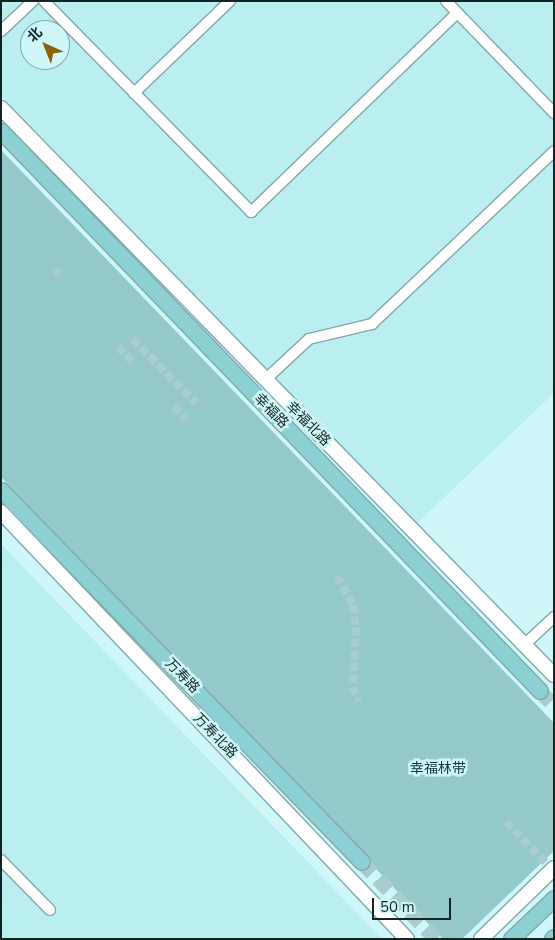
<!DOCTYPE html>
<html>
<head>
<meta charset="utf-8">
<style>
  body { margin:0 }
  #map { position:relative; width:555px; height:940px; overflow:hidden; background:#cef7f9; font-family:"Nunito Sans","Noto Sans SC",sans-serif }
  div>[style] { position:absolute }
  .built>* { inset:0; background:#baeef0 }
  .green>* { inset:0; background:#94c8ca }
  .pedestrian-tunnel>* { height:8px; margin-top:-4px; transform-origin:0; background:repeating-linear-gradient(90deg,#a9cdce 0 8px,transparent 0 12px) }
  .primary-tunnel>* { height:15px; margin-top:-7.5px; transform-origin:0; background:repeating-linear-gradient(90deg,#a9cdce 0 15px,transparent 0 23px) }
  .roads { filter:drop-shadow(1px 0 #82a9ab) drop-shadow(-1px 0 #82a9ab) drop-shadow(0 1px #82a9ab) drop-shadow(0 -1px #82a9ab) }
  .minor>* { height:10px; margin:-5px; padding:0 5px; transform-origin:5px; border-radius:5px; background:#fff }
  .secondary>* { height:14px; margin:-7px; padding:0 7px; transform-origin:7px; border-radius:7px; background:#fff }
  .primary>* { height:15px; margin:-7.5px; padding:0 7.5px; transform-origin:7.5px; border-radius:7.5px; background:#8cd0d3 }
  span { translate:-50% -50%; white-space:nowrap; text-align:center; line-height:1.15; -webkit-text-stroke:5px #cef7f9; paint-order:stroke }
  .street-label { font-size:14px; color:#142424 }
  .park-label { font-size:14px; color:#0e3638 }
  .frame { position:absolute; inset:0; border:2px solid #142424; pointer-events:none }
  .north { position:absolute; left:20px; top:20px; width:50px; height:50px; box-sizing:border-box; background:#cef7f9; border:1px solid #84a3a4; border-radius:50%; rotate:316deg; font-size:14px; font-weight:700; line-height:20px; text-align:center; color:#142424 }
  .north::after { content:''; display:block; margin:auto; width:18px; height:22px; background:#8e5f07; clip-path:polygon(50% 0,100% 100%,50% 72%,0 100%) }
  .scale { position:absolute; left:372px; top:898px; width:79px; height:22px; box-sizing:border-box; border:2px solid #142424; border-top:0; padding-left:6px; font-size:15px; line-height:18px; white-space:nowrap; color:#142424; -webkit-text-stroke:4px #cef7f9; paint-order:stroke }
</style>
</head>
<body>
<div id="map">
  <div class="built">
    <div style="clip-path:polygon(evenodd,1px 1px,554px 1px,554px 393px,416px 524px,1px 95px,1px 1px,30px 30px,60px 30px,60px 60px,30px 60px,30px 30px)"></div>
    <div style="clip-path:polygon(1px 544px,382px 939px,1px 939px)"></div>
  </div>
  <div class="green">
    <div style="clip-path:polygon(1px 150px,554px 723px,554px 851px,463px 938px,443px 939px,1px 477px)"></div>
  </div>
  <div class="pedestrian-tunnel">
    <div style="left:55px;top:270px;width:6px;rotate:45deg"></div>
    <div style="left:133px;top:339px;width:90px;rotate:45.5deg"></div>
    <div style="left:118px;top:347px;width:20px;rotate:45deg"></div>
    <div style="left:174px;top:406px;width:18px;rotate:45deg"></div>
    <div style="left:337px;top:576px;width:33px;rotate:61deg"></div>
    <div style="left:353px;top:605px;width:22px;rotate:82deg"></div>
    <div style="left:356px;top:627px;width:60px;rotate:92.9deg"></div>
    <div style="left:353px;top:687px;width:15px;rotate:70deg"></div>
    <div style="left:506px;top:822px;width:69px;rotate:45.6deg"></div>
  </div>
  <div class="primary-tunnel">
    <div style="left:540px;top:691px;width:20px;rotate:45deg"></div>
    <div style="left:362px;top:862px;width:107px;rotate:46.1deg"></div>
  </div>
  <div class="roads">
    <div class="minor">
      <div style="left:44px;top:1px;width:296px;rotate:45.5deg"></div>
      <div style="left:251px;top:212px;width:286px;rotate:-44deg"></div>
      <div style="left:446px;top:1px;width:156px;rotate:46deg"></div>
      <div style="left:1px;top:31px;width:44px;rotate:-43.2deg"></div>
      <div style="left:134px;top:93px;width:133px;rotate:-43.8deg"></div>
      <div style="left:265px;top:380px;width:60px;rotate:-43deg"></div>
      <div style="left:309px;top:339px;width:65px;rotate:-13.4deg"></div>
      <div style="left:372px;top:324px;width:251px;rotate:-43.5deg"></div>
      <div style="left:524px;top:645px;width:41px;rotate:-43deg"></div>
      <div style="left:1px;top:860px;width:70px;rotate:45.6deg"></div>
    </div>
    <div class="secondary">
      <div style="left:1px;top:108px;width:792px;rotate:45.72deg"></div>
      <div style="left:1px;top:512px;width:589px;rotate:46.44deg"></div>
      <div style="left:481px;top:939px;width:102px;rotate:-44.2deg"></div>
    </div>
    <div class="primary">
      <div style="left:1px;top:131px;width:777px;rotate:46.09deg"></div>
      <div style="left:1px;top:490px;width:518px;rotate:45.86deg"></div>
      <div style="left:511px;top:939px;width:59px;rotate:-43.6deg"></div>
      <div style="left:552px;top:939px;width:3px;rotate:-45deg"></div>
    </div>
  </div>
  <div class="street-label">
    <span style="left:271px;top:411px;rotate:46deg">幸福路</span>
    <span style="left:308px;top:424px;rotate:45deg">幸福北路</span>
    <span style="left:182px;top:676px;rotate:46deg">万寿路</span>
    <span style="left:215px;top:736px;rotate:46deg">万寿北路</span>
  </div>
  <div class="park-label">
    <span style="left:438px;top:769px">幸福林带</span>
  </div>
  <div class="frame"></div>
  <div class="north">北</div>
  <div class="scale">50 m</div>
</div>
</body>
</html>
